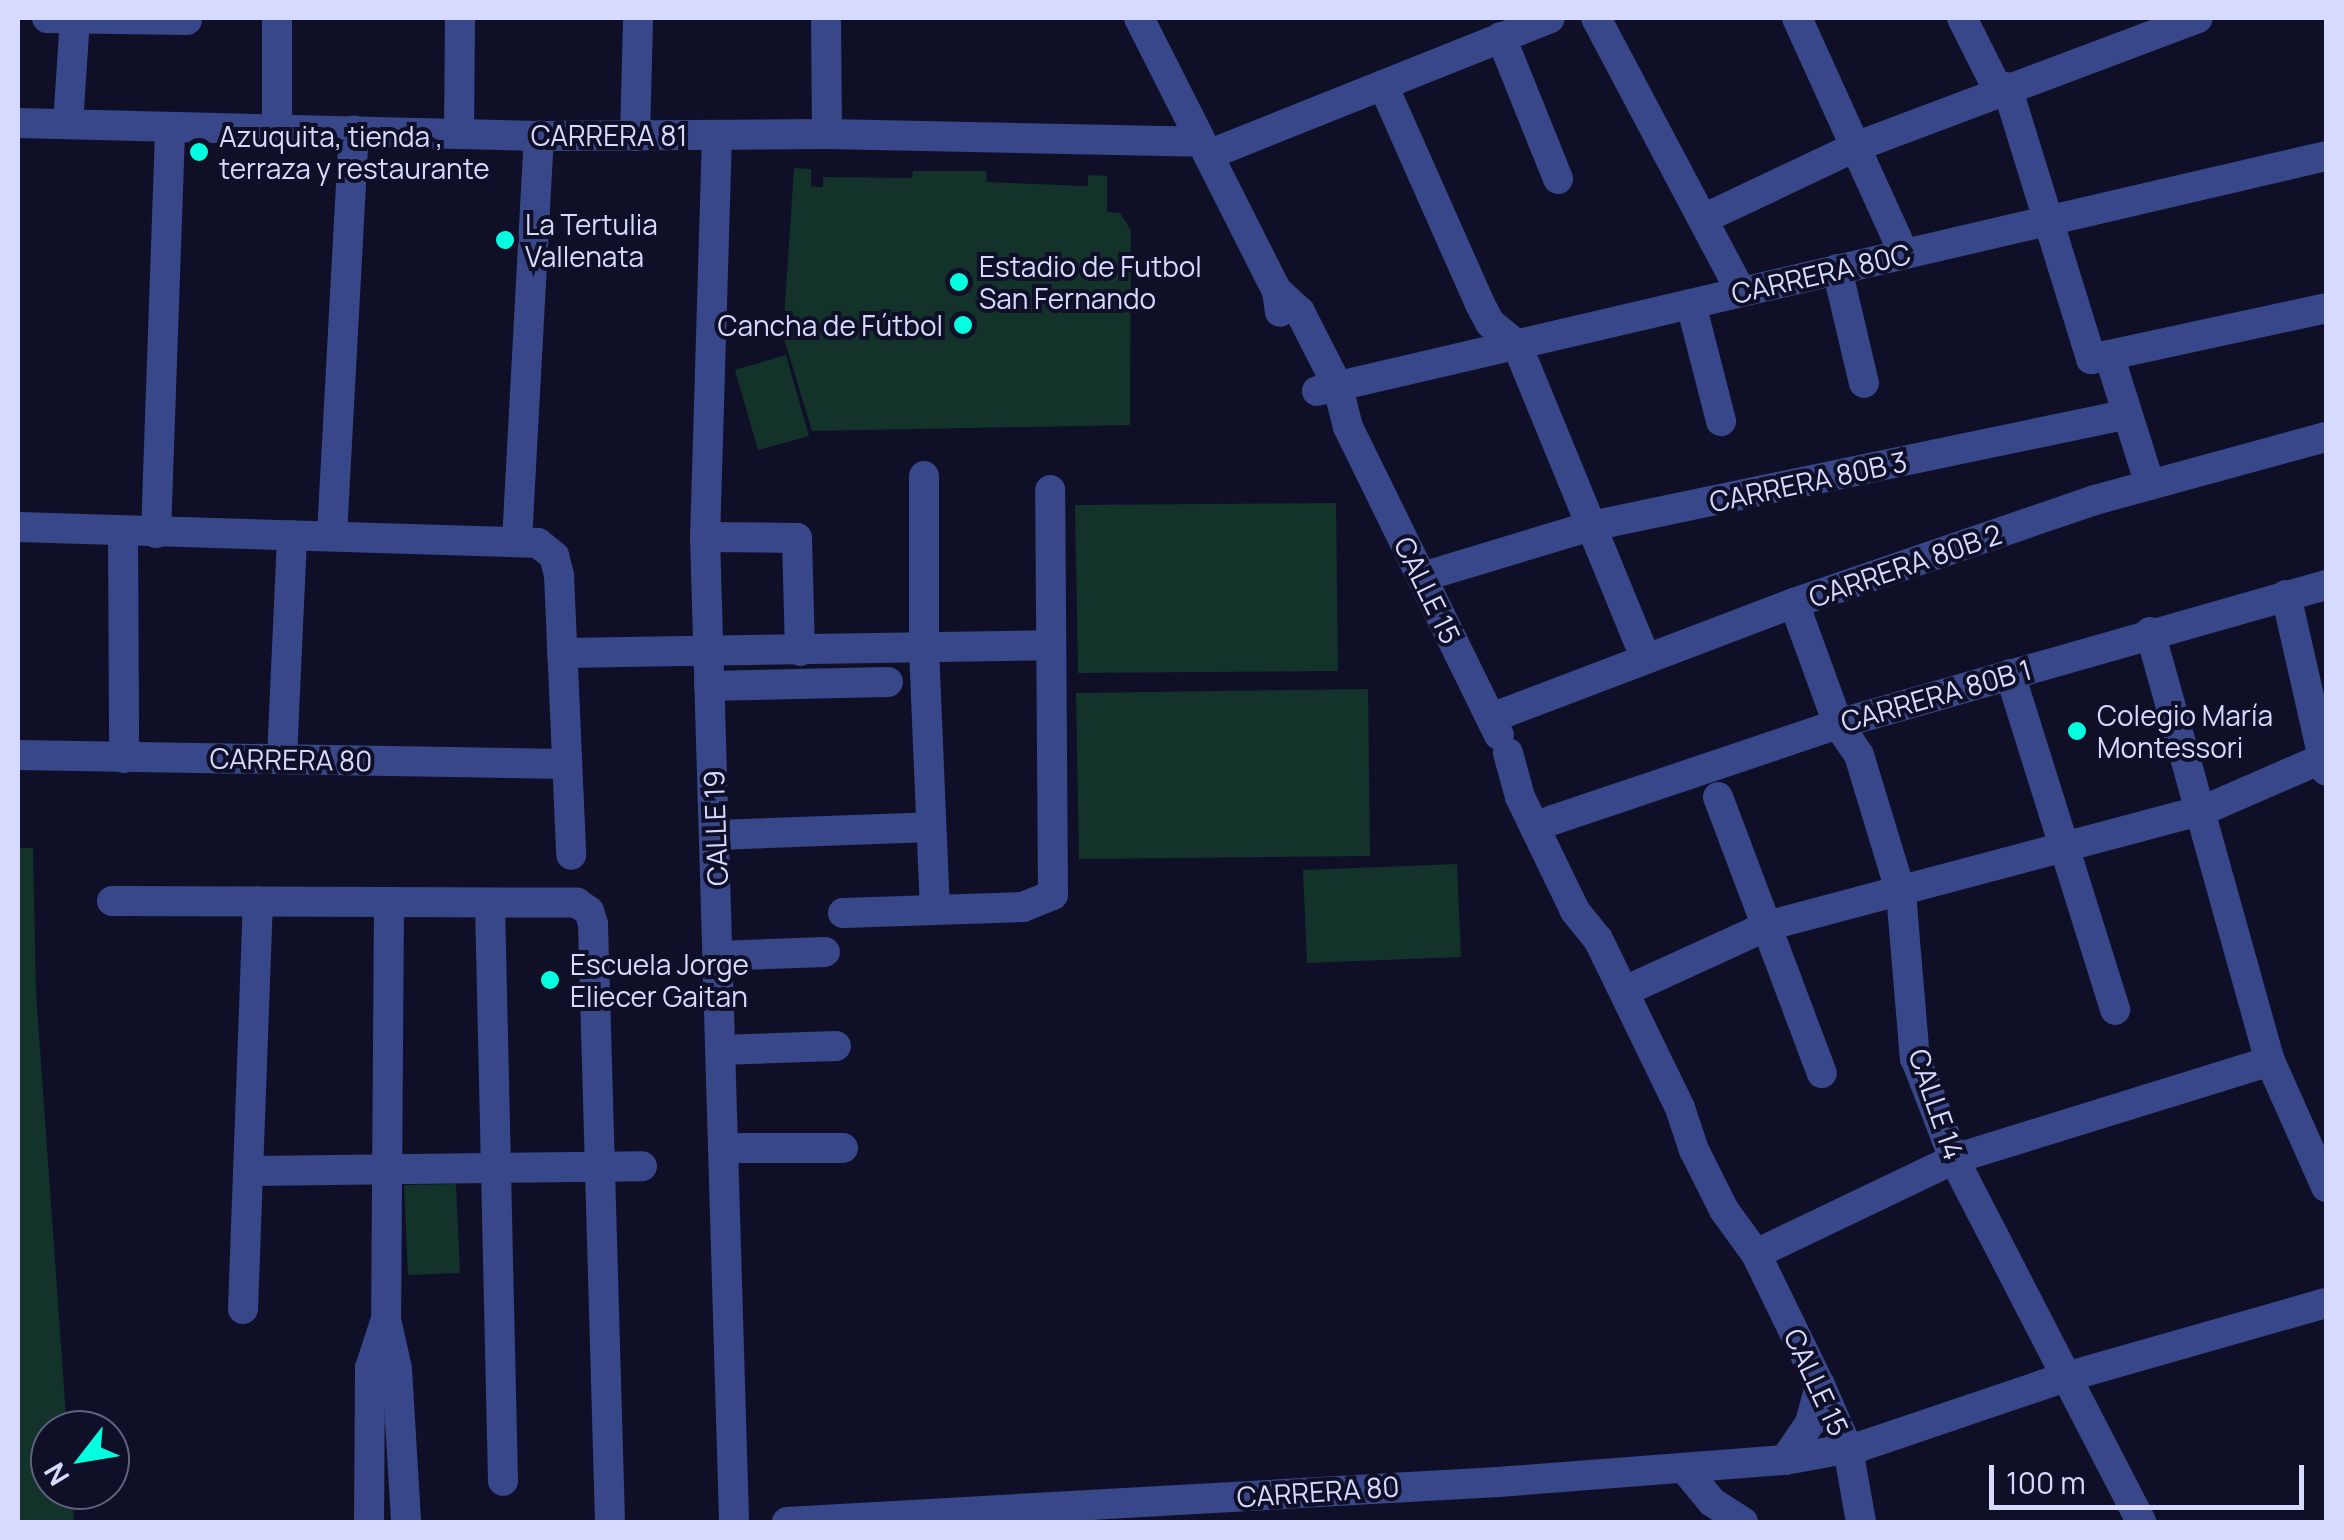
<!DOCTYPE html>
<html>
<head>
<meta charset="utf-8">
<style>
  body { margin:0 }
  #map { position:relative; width:2344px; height:1540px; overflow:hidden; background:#0f1028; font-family:Manrope,sans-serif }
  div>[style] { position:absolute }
  .green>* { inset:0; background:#12322a }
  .minor>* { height:30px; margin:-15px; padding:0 15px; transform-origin:15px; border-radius:15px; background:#384789 }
  .dots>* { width:28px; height:28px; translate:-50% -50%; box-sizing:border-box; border:5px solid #0f1028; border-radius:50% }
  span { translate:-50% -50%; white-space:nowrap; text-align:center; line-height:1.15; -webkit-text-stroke:8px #0f1028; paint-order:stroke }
  .street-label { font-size:28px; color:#d6daff }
  .poi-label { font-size:28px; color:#d6daff }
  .left { translate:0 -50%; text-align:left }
  .right { translate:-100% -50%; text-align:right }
  .frame { position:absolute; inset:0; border:20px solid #d6daff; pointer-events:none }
  .north { position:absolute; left:30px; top:1410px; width:100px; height:100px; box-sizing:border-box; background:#0f1028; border:2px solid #5f617e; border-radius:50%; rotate:239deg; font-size:28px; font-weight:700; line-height:40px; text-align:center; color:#d6daff }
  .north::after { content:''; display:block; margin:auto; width:35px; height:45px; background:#02ffe0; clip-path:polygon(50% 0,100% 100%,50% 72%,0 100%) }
  .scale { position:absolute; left:1989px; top:1465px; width:315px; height:45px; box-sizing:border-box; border:5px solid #d6daff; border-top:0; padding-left:12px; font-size:30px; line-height:35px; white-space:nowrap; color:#d6daff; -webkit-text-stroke:8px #0f1028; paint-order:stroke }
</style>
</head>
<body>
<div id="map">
  <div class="green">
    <div style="clip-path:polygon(794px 168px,811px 169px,811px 186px,818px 187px,823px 187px,823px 177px,912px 178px,913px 171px,986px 171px,987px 182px,1083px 186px,1088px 186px,1088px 175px,1107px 176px,1107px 212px,1120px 213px,1131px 230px,1130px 425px,812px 431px,783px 335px)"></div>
    <div style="clip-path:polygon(786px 355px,809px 436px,758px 450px,735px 370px)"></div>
    <div style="clip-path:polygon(1336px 503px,1338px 671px,1078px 673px,1075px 505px)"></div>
    <div style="clip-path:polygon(1368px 689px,1370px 856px,1079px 859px,1076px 693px)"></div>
    <div style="clip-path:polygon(18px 848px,33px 848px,36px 992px,67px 1430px,50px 1430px,50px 1490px,72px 1490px,74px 1522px,18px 1522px)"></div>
    <div style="clip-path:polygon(1457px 864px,1461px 957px,1307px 963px,1303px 870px)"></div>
    <div style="clip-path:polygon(456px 1184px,460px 1273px,408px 1275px,404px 1185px)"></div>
  </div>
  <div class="minor">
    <div style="left:47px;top:18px;width:140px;rotate:0.8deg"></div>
    <div style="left:826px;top:18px;width:116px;rotate:89.5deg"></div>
    <div style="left:1139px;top:18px;width:306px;rotate:63.2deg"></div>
    <div style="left:1277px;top:291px;width:21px;rotate:82deg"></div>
    <div style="left:1596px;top:18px;width:310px;rotate:62.1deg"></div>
    <div style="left:1797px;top:18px;width:259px;rotate:65.6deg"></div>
    <div style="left:1962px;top:18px;width:80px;rotate:63.4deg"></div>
    <div style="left:1501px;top:37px;width:153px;rotate:68.1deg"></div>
    <div style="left:1383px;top:85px;width:240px;rotate:66.1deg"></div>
    <div style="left:1480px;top:304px;width:21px;rotate:62deg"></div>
    <div style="left:1490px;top:323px;width:35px;rotate:39deg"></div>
    <div style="left:1517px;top:345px;width:337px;rotate:67.7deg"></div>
    <div style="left:2007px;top:87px;width:285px;rotate:72.8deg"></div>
    <div style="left:2091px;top:359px;width:240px;rotate:-12.2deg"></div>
    <div style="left:18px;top:123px;width:521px;rotate:1.43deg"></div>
    <div style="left:539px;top:136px;width:288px;rotate:-0.4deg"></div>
    <div style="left:827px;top:134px;width:374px;rotate:1.2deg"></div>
    <div style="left:68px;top:124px;width:106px;rotate:-86.2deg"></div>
    <div style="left:277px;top:128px;width:110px;rotate:-90deg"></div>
    <div style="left:459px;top:133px;width:115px;rotate:-89.5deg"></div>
    <div style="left:717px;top:135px;width:402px;rotate:91.7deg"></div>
    <div style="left:705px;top:537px;width:985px;rotate:88.31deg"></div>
    <div style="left:635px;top:136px;width:118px;rotate:-88.5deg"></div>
    <div style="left:1208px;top:155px;width:368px;rotate:-21.8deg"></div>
    <div style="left:1705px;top:218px;width:166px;rotate:-25.3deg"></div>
    <div style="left:1855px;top:147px;width:366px;rotate:-20.6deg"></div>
    <div style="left:1837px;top:269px;width:117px;rotate:76.7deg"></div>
    <div style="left:1277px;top:291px;width:31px;rotate:42deg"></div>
    <div style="left:1300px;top:312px;width:84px;rotate:63.1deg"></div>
    <div style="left:1338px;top:387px;width:41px;rotate:76deg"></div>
    <div style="left:1348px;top:427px;width:343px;rotate:63.9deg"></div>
    <div style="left:1691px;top:304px;width:121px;rotate:75.6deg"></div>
    <div style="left:2109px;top:355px;width:136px;rotate:72.5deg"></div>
    <div style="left:1317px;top:391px;width:1036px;rotate:-13.11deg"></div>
    <div style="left:924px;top:476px;width:173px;rotate:90deg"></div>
    <div style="left:924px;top:649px;width:260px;rotate:87.6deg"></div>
    <div style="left:18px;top:527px;width:520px;rotate:1.76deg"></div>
    <div style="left:538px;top:543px;width:21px;rotate:39deg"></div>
    <div style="left:554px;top:556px;width:20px;rotate:75deg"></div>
    <div style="left:559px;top:575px;width:280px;rotate:87.5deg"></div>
    <div style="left:123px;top:532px;width:226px;rotate:89.7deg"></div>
    <div style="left:156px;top:533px;width:405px;rotate:-88deg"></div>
    <div style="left:332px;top:535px;width:405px;rotate:-86.9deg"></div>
    <div style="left:705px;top:537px;width:92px;rotate:0.6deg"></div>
    <div style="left:797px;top:538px;width:113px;rotate:88.5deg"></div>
    <div style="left:517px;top:541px;width:406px;rotate:-86.9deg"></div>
    <div style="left:1422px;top:577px;width:177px;rotate:-16.8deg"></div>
    <div style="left:1591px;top:526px;width:544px;rotate:-11.76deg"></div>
    <div style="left:2286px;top:595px;width:180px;rotate:77.2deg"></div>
    <div style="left:1794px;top:603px;width:129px;rotate:70deg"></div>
    <div style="left:1838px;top:724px;width:37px;rotate:56deg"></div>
    <div style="left:1859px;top:755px;width:144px;rotate:73.1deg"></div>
    <div style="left:1901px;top:893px;width:166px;rotate:85.2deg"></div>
    <div style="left:1915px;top:1058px;width:27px;rotate:68deg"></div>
    <div style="left:1925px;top:1083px;width:81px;rotate:69.1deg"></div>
    <div style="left:1954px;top:1159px;width:408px;rotate:62.7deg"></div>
    <div style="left:2150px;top:632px;width:445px;rotate:74.4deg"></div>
    <div style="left:2270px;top:1061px;width:138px;rotate:66deg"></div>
    <div style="left:562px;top:653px;width:486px;rotate:-0.9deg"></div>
    <div style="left:2010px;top:674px;width:352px;rotate:72.6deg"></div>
    <div style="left:709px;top:686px;width:179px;rotate:-1.3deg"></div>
    <div style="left:1491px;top:718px;width:324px;rotate:-20.8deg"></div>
    <div style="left:1794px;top:603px;width:318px;rotate:-18.9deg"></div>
    <div style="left:2095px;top:500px;width:239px;rotate:-15.3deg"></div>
    <div style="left:1508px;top:753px;width:46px;rotate:74.7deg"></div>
    <div style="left:1520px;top:797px;width:127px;rotate:64.2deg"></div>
    <div style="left:1575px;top:911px;width:36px;rotate:51deg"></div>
    <div style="left:1598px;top:939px;width:188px;rotate:64.1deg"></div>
    <div style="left:1680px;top:1108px;width:44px;rotate:71.6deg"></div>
    <div style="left:1694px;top:1150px;width:67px;rotate:63.4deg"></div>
    <div style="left:1724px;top:1210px;width:54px;rotate:54deg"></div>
    <div style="left:1756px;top:1254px;width:146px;rotate:64deg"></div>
    <div style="left:1820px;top:1385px;width:70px;rotate:66.4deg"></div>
    <div style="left:1848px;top:1449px;width:74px;rotate:79.9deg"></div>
    <div style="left:18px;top:755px;width:547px;rotate:0.94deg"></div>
    <div style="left:282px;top:758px;width:223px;rotate:-87.4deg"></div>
    <div style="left:1718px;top:797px;width:295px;rotate:69.4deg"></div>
    <div style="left:1550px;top:821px;width:304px;rotate:-18.6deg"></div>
    <div style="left:1838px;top:724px;width:507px;rotate:-15.9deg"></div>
    <div style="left:716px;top:835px;width:215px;rotate:-2.1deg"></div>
    <div style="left:112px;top:901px;width:465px;rotate:0.2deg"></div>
    <div style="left:577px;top:903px;width:14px;rotate:34deg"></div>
    <div style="left:589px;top:911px;width:14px;rotate:73deg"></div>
    <div style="left:593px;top:924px;width:598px;rotate:88.37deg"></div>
    <div style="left:389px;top:903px;width:416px;rotate:90.4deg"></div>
    <div style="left:386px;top:1319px;width:51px;rotate:77.6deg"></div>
    <div style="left:397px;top:1369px;width:153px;rotate:86.6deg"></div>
    <div style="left:490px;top:904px;width:577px;rotate:88.71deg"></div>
    <div style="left:843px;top:913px;width:180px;rotate:-1.9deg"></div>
    <div style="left:1023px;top:907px;width:32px;rotate:-22deg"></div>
    <div style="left:1053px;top:895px;width:405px;rotate:-90.4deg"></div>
    <div style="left:719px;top:956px;width:106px;rotate:-2.2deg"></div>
    <div style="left:1625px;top:991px;width:156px;rotate:-24.6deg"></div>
    <div style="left:1767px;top:926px;width:452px;rotate:-14.9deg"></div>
    <div style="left:2204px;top:810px;width:133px;rotate:-23.5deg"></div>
    <div style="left:721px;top:1050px;width:115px;rotate:-2deg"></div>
    <div style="left:723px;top:1148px;width:120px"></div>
    <div style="left:248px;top:1171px;width:394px;rotate:-0.7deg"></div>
    <div style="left:1756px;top:1254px;width:220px;rotate:-25.6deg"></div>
    <div style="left:1954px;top:1159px;width:331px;rotate:-17.2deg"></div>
    <div style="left:243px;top:1309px;width:408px;rotate:-87.9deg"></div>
    <div style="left:1785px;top:1460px;width:45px;rotate:-56deg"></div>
    <div style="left:1810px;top:1423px;width:39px;rotate:-75deg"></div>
    <div style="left:1684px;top:1468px;width:44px;rotate:50.5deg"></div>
    <div style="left:1712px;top:1502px;width:37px;rotate:33deg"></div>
    <div style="left:369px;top:1522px;width:154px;rotate:-89.6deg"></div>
    <div style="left:370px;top:1368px;width:48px;rotate:-71.9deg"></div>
    <div style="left:787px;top:1522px;width:712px;rotate:-3.22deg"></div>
    <div style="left:1498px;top:1482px;width:288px;rotate:-4.4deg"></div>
    <div style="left:1785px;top:1460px;width:78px;rotate:-10.3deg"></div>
    <div style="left:1862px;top:1446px;width:215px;rotate:-18.7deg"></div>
    <div style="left:2066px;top:1377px;width:270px;rotate:-15.9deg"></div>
  </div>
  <div class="dots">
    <div style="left:199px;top:152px;background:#02ffe0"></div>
    <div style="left:505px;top:240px;background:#02ffe0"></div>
    <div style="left:959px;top:282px;background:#02ffe0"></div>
    <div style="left:963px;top:325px;background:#02ffe0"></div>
    <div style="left:2077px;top:731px;background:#02ffe0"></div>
    <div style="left:550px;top:980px;background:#02ffe0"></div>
  </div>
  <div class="street-label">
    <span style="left:609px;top:135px">CARRERA 81</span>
    <span style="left:1821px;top:273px;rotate:-13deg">CARRERA 80C</span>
    <span style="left:1808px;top:481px;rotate:-12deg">CARRERA 80B 3</span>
    <span style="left:1905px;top:565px;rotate:-19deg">CARRERA 80B 2</span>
    <span style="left:1428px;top:590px;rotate:64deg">CALLE 15</span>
    <span style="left:1936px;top:695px;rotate:-16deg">CARRERA 80B 1</span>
    <span style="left:291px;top:759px;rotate:1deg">CARRERA 80</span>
    <span style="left:715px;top:828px;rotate:-92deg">CALLE 19</span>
    <span style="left:1937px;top:1104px;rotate:71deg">CALLE 14</span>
    <span style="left:1817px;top:1382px;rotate:65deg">CALLE 15</span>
    <span style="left:1318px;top:1491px;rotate:-4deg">CARRERA 80</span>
  </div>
  <div class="poi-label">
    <span class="left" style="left:219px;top:152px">Azuquita, tienda ,<br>terraza y restaurante</span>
    <span class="left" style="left:525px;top:240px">La Tertulia<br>Vallenata</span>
    <span class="left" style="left:979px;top:282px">Estadio de Futbol<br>San Fernando</span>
    <span class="right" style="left:943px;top:325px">Cancha de Fútbol</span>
    <span class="left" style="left:2097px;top:731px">Colegio María<br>Montessori</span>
    <span class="left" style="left:570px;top:980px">Escuela Jorge<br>Eliecer Gaitan</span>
  </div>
  <div class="frame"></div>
  <div class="north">N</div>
  <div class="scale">100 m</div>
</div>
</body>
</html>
